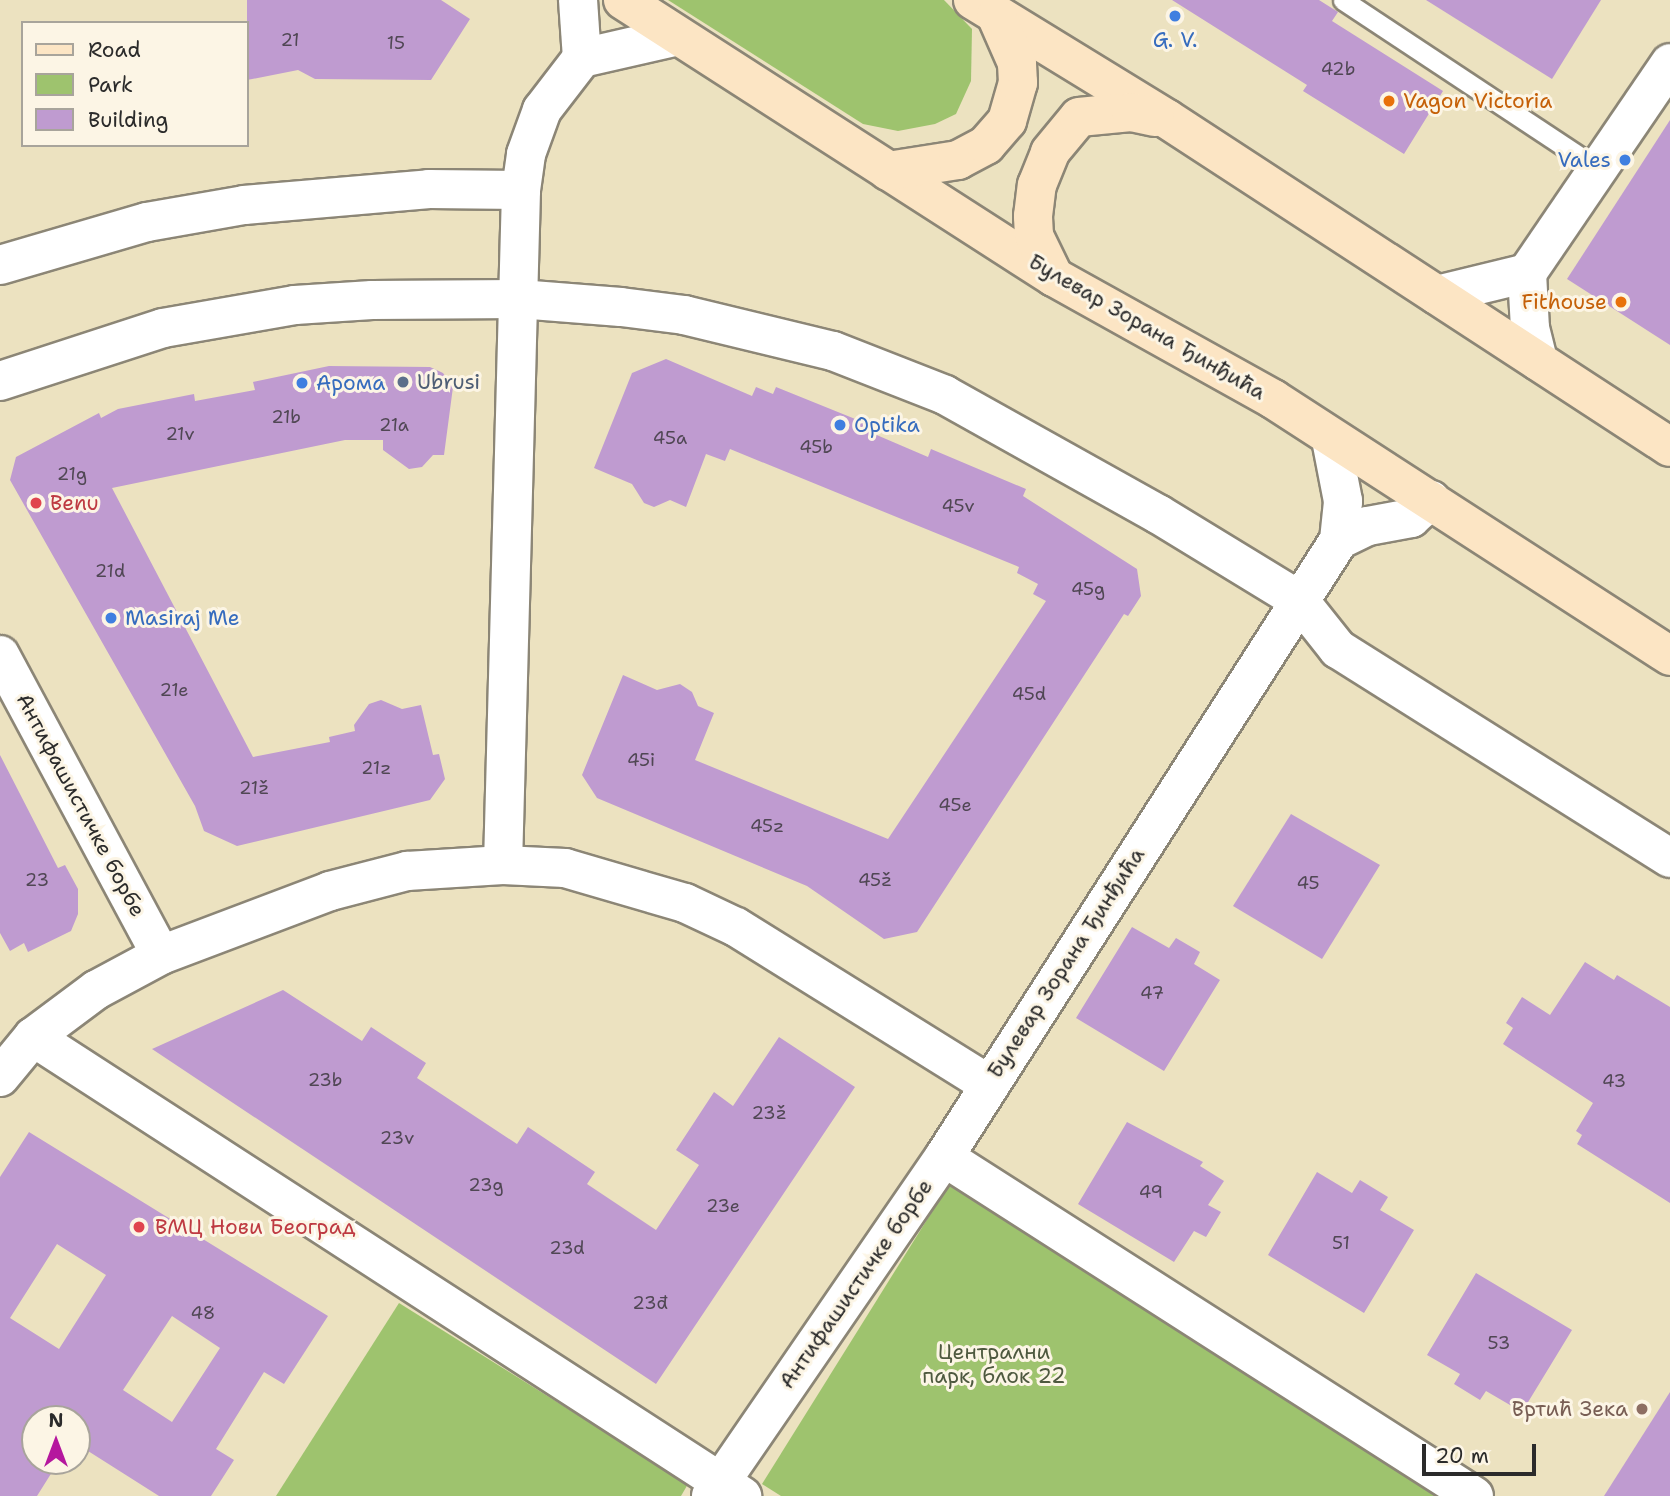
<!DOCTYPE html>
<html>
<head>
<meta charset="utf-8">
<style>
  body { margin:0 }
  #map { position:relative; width:1670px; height:1496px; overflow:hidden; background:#ece2c0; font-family:"Shantell Sans",sans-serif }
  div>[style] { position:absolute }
  .green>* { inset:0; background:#9ec36e }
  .building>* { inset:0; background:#bf9bd0 }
  .roads { filter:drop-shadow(2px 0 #8c8676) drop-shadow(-2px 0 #8c8676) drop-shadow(0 2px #8c8676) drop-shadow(0 -2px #8c8676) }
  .lane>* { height:19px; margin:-9.5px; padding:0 9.5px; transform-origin:9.5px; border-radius:9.5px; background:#fff }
  .street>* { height:38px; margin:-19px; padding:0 19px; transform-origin:19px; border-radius:19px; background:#fff }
  .secondary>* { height:38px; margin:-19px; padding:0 19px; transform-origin:19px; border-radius:19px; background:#fce5c4 }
  .dots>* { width:19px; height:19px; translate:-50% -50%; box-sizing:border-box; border:4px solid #fcf5e5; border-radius:50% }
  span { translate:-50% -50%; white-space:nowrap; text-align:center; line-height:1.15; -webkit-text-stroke:6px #fcf5e5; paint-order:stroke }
  .number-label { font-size:18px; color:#504754 }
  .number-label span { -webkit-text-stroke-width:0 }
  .shop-label { font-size:21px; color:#366cbe }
  .right { translate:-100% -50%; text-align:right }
  .left { translate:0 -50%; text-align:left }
  .food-label { font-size:21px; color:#c56008 }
  .street-label { font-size:21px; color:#2b2b2b }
  .service-label { font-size:21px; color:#4e5e75 }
  .health-label { font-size:21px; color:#be3a42 }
  .park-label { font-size:21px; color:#4e593f }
  .education-label { font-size:21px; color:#785e54 }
  .legend { position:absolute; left:21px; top:21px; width:228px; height:126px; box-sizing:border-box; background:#fcf5e5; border:2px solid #a8a49b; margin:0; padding:9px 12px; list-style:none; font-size:21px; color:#2b2b2b }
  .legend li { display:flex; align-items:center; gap:14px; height:35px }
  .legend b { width:35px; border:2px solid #a8a49b }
  .north { position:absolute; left:21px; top:1405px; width:70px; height:70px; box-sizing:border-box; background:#fcf5e5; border:2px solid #a8a49b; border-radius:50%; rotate:0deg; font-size:19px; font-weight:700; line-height:28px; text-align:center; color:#2b2b2b }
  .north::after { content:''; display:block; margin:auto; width:24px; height:32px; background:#b5179e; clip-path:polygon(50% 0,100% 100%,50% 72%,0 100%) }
  .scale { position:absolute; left:1422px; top:1444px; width:114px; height:32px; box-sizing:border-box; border:4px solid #2b2b2b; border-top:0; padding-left:9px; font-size:21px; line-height:24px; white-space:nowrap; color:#2b2b2b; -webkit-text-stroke:5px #fcf5e5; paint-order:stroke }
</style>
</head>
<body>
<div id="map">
  <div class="green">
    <div style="clip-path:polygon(668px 0,944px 0,972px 29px,971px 81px,956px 114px,935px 124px,898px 131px,863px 124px)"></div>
    <div style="clip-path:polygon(957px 1183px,1440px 1496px,781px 1496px,762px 1484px,948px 1186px)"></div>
    <div style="clip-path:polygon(399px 1303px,688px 1484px,681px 1496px,276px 1496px)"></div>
  </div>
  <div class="building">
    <div style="clip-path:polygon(247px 0,441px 0,470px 19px,431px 80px,315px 79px,298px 70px,247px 80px)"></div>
    <div style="clip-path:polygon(1172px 0,1319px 0,1338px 12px,1332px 21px,1443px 91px,1404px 154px,1303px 91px,1307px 85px)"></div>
    <div style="clip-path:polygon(1426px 0,1601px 0,1552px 79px)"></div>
    <div style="clip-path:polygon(1670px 120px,1670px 345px,1567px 279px)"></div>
    <div style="clip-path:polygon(666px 359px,752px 396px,756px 387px,773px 394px,776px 387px,875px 427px,872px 433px,928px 457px,931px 449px,1026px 489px,1023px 496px,1137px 569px,1141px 596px,1128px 616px,1124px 614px,917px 932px,884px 939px,807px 886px,597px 798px,582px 775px,623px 675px,657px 690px,680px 684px,692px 692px,698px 706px,714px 713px,695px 760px,888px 839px,1046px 601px,1033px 594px,1038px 584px,1017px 573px,1019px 567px,730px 449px,725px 461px,706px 454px,686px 507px,670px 500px,654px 507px,644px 503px,632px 484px,594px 468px,632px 373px)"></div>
    <div style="clip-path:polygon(329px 366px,430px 367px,443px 373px,453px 387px,444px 455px,433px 455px,422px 467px,409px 469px,383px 450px,383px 440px,345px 440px,112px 488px,253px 757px,330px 742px,329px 737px,355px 731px,354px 725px,369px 704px,381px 700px,402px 709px,421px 705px,433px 755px,439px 754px,445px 779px,430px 800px,237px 846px,204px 831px,195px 806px,10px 480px,16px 457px,99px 413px,101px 418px,118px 409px,194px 394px,195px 401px,255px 390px,253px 382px)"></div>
    <div style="clip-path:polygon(0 755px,58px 868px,65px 865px,78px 889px,78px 914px,71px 931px,28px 952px,24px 943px,10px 951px,0 933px)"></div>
    <div style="clip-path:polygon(1291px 814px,1380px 865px,1322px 959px,1233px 906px)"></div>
    <div style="clip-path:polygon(1132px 927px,1169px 948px,1176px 938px,1200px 952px,1194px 964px,1220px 980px,1164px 1071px,1076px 1018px)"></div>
    <div style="clip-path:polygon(1585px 962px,1614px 980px,1617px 975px,1670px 1007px,1670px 1203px,1577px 1144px,1582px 1135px,1576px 1131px,1593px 1103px,1503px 1044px,1513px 1028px,1506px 1023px,1522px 997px,1550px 1015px)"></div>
    <div style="clip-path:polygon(283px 990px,362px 1041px,371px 1027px,400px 1046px,426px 1063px,417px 1078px,517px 1144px,528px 1127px,595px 1172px,587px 1184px,656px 1230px,699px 1165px,676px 1150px,714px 1092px,733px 1106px,779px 1037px,855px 1087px,656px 1384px,152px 1049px)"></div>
    <div style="clip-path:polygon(1127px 1122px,1203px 1162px,1200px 1166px,1224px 1181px,1208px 1205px,1221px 1212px,1206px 1237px,1194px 1231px,1174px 1262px,1078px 1204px)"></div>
    <div style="clip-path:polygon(evenodd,29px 1132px,328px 1316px,284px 1384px,264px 1372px,216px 1449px,234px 1460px,211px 1496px,159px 1496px,77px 1444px,77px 1419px,35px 1419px,35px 1461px,59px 1461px,37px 1496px,0 1496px,0 1177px,29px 1132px,57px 1244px,106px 1275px,59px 1349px,10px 1318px,57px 1244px,29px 1132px,172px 1316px,220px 1348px,172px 1422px,123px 1390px,172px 1316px)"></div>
    <div style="clip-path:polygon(1317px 1172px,1352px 1193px,1360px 1180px,1388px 1197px,1380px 1210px,1414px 1230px,1364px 1313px,1268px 1255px)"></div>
    <div style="clip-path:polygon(1476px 1273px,1572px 1330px,1522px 1412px,1486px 1391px,1480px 1400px,1454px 1384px,1460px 1374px,1427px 1355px)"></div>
    <div style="clip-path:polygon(1670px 1392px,1670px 1496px,1604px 1496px)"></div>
  </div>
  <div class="roads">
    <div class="lane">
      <div style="left:1343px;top:0;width:306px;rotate:33.5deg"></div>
    </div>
    <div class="street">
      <div style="left:578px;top:0;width:58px;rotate:86.1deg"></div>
      <div style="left:0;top:265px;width:153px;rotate:-16.3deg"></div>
      <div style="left:147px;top:222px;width:98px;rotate:-9.9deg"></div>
      <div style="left:244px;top:205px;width:186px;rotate:-4.9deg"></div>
      <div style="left:429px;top:189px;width:92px;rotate:0.6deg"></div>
      <div style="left:1527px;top:273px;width:55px;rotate:86.9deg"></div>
      <div style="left:1530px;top:328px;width:34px;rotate:76deg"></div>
      <div style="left:1437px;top:295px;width:93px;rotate:-13.7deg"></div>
      <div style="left:1527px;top:273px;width:254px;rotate:-55.7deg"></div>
      <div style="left:0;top:381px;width:171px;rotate:-18deg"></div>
      <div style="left:163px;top:328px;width:134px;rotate:-9.9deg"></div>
      <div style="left:295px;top:305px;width:77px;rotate:-3.7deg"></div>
      <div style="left:372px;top:300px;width:147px;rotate:-0.4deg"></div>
      <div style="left:519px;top:299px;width:102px;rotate:4.5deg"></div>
      <div style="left:621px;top:307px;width:64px;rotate:7.2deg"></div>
      <div style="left:684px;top:315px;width:153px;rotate:13.6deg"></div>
      <div style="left:833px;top:351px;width:120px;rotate:21.4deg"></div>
      <div style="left:945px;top:395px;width:244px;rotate:29.2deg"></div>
      <div style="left:1158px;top:514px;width:165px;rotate:31.4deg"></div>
      <div style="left:1299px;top:600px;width:63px;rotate:51.5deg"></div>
      <div style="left:1338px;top:649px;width:392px;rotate:32.2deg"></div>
      <div style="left:1339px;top:540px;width:32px;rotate:-26deg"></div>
      <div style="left:1368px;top:526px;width:44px;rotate:-10.5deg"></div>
      <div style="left:1411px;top:518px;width:27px;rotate:-42deg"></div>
      <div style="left:0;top:655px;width:340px;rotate:61.8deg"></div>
      <div style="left:503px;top:865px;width:675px;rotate:-88.47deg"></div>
      <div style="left:521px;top:190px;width:36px;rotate:-82deg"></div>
      <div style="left:526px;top:154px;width:47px;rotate:-70deg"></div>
      <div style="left:542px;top:110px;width:66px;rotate:-52.4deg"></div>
      <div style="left:582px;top:58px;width:98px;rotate:-12.9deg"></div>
      <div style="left:33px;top:1037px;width:845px;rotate:32.92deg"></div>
      <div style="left:0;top:1077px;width:52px;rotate:-50.5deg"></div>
      <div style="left:33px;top:1037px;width:79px;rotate:-36.7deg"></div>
      <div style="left:96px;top:990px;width:74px;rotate:-28.3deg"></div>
      <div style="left:161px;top:955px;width:181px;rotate:-20.7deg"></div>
      <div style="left:330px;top:891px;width:80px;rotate:-14.6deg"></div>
      <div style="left:407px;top:871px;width:96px;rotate:-3.6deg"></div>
      <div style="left:503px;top:865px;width:62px;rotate:2.8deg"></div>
      <div style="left:565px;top:868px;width:125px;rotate:16.3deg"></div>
      <div style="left:685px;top:903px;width:56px;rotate:25.2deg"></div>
      <div style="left:736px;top:927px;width:299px;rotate:31.9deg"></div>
      <div style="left:944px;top:1157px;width:629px;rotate:32.6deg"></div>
      <div style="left:711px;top:1496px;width:411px;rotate:-55.5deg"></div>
      <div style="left:944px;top:1157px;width:733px;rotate:-57.37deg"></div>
      <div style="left:1339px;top:540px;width:39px;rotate:-84deg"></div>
      <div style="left:1343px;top:501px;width:63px;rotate:-101deg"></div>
    </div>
    <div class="secondary">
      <div style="left:623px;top:0;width:512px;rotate:32.73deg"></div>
      <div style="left:1054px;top:277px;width:251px;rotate:29.1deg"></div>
      <div style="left:1273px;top:399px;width:473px;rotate:32.9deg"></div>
      <div style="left:973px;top:0;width:228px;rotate:31.5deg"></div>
      <div style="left:1167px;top:119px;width:600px;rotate:33.11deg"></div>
      <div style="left:888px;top:171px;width:71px;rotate:-8.9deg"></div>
      <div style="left:958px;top:160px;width:32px;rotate:-28deg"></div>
      <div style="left:986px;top:145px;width:32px;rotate:-49deg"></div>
      <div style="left:1007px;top:121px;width:40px;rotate:-74deg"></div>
      <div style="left:1018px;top:83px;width:20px;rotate:-93deg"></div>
      <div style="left:1017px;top:63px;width:52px;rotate:-113.6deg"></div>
      <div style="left:1054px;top:277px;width:46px;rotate:-116deg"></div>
      <div style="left:1034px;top:236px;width:20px;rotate:-93deg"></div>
      <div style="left:1033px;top:216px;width:31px;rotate:-83deg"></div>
      <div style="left:1037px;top:185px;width:35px;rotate:-68deg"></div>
      <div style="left:1050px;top:152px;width:45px;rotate:-50.4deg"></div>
      <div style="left:1079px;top:117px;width:52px;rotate:-5.5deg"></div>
      <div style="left:1131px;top:112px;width:24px;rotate:12deg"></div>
    </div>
  </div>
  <div class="dots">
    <div style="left:1175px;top:16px;background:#3f7fe0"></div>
    <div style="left:1389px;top:101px;background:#e8710a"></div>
    <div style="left:1625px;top:160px;background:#3f7fe0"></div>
    <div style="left:1621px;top:302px;background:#e8710a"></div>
    <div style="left:403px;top:382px;background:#5c6f8a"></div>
    <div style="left:302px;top:383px;background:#3f7fe0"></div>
    <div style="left:840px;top:425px;background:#3f7fe0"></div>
    <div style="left:36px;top:503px;background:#e0444e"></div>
    <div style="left:111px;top:618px;background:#3f7fe0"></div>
    <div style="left:139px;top:1227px;background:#e0444e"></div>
    <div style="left:1642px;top:1409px;background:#8d6e63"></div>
  </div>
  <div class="number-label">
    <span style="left:290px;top:40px">21</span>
    <span style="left:396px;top:43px">15</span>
    <span style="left:1338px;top:69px">42b</span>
    <span style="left:286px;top:417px">21b</span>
    <span style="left:394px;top:425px">21a</span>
    <span style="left:180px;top:434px">21v</span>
    <span style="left:670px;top:438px">45a</span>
    <span style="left:816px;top:447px">45b</span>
    <span style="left:72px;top:474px">21g</span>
    <span style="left:958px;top:506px">45v</span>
    <span style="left:110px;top:571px">21d</span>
    <span style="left:1088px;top:589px">45g</span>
    <span style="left:174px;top:690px">21e</span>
    <span style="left:1029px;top:694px">45d</span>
    <span style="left:641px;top:760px">45i</span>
    <span style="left:376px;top:768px">21z</span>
    <span style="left:254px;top:788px">21ž</span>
    <span style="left:955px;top:805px">45e</span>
    <span style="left:767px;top:826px">45z</span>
    <span style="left:37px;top:880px">23</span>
    <span style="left:875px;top:880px">45ž</span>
    <span style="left:1308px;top:883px">45</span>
    <span style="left:1152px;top:993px">47</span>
    <span style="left:325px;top:1080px">23b</span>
    <span style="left:1614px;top:1081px">43</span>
    <span style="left:769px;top:1113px">23ž</span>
    <span style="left:397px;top:1138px">23v</span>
    <span style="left:486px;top:1185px">23g</span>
    <span style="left:1151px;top:1192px">49</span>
    <span style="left:723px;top:1206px">23e</span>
    <span style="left:1341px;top:1243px">51</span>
    <span style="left:567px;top:1248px">23d</span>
    <span style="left:650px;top:1303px">23đ</span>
    <span style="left:203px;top:1313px">48</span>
    <span style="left:1499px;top:1343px">53</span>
  </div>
  <div class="shop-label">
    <span style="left:1175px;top:40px">G. V.</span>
    <span class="right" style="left:1611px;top:160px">Vales</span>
    <span class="left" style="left:316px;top:383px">Арома</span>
    <span class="left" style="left:854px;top:425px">Optika</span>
    <span class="left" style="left:125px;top:618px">Masiraj Me</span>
  </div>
  <div class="food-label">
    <span class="left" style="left:1403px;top:101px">Vagon Victoria</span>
    <span class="right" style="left:1607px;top:302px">Fithouse</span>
  </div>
  <div class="street-label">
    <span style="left:1147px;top:327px;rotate:30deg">Булевар Зорана Ђинђића</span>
    <span style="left:81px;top:805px;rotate:62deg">Антифашистичке борбе</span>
    <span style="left:1066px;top:963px;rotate:-57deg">Булевар Зорана Ђинђића</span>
    <span style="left:856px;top:1284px;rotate:-55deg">Антифашистичке борбе</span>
  </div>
  <div class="service-label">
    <span class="left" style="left:417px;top:382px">Ubrusi</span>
  </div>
  <div class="health-label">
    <span class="left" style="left:50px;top:503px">Benu</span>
    <span class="left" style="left:155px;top:1227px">ВМЦ Нови Београд</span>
  </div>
  <div class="park-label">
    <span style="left:994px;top:1364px">Централни<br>парк, блок 22</span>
  </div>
  <div class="education-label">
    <span class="right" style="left:1628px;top:1409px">Вртић Зека</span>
  </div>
  <ul class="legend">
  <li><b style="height:9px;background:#fce5c4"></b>Road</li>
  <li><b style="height:19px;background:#9ec36e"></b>Park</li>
  <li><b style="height:19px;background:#bf9bd0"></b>Building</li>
  </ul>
  <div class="north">N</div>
  <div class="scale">20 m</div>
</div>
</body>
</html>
